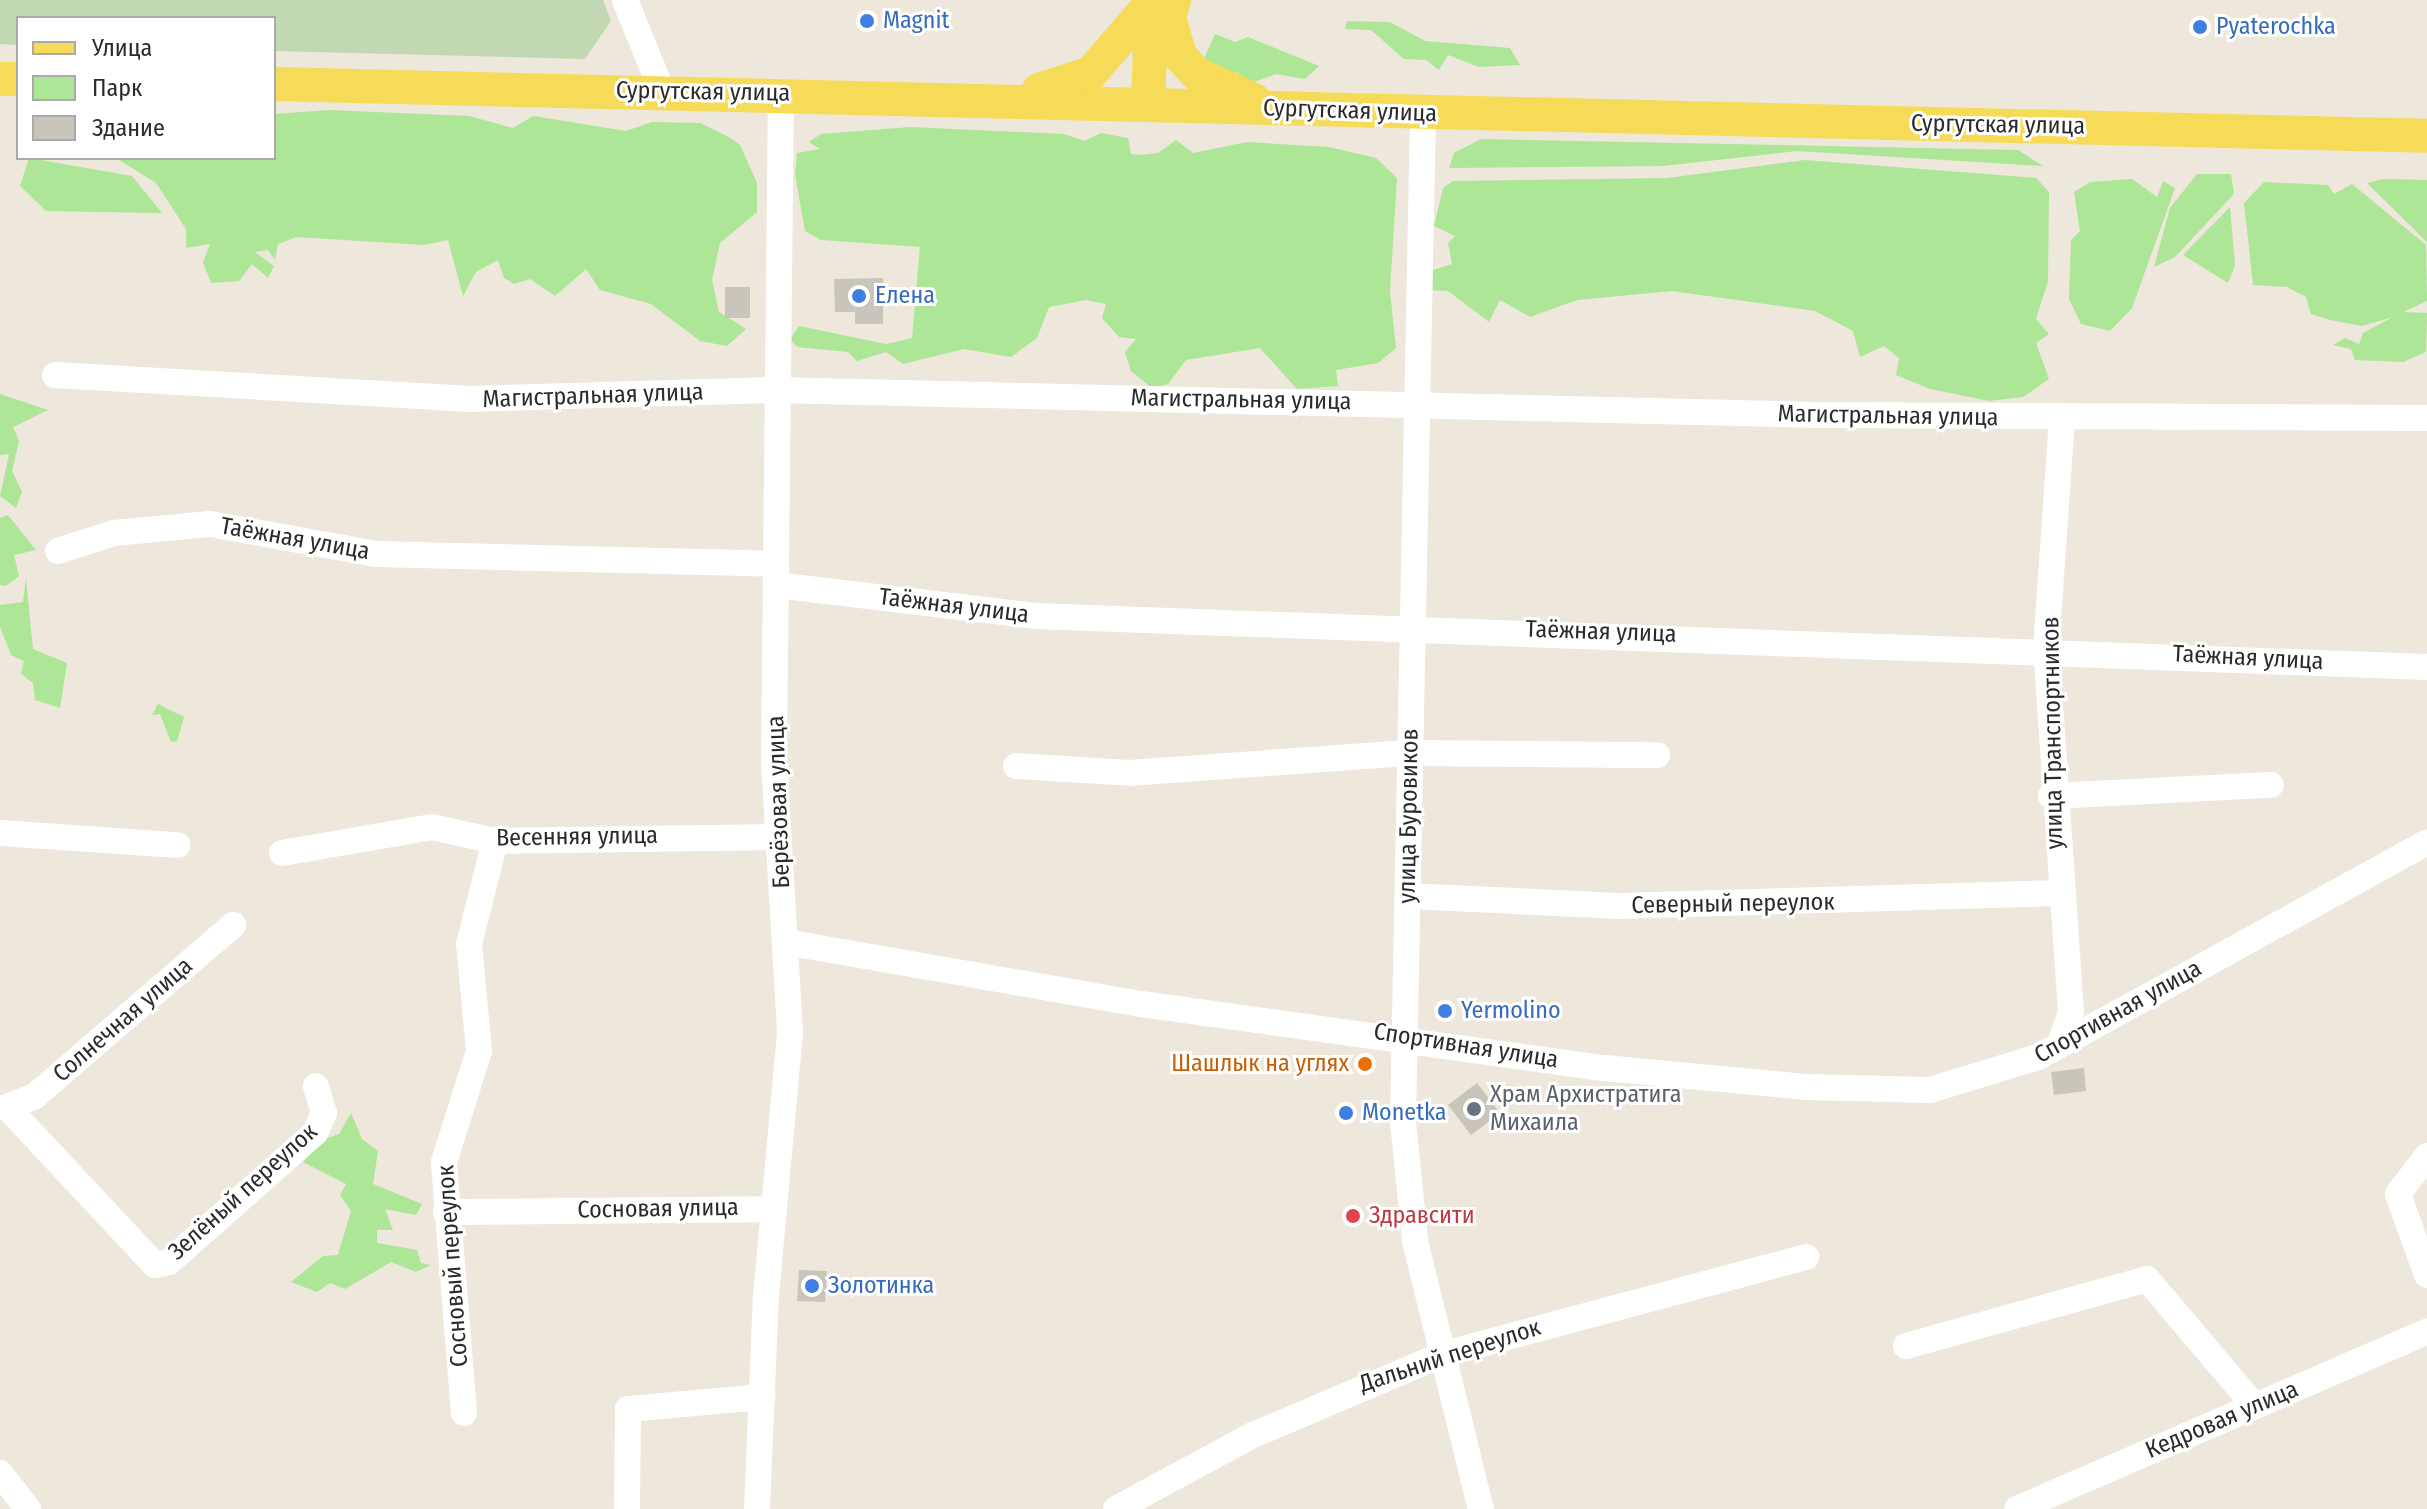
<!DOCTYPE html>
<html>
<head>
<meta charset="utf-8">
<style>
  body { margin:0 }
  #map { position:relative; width:2427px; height:1509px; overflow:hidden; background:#ede7dc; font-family:"Fira Sans Condensed",sans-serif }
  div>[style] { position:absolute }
  .green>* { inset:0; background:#ace696 }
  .cemetery>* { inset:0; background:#c2d8b2 }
  .building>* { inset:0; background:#c9c5bb }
  .minor>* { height:26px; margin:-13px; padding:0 13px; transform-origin:13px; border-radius:13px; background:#fff }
  .major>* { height:34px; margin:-17px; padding:0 17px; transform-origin:17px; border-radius:17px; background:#f6db58 }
  .dots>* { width:22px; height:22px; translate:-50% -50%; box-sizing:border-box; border:4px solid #fff; border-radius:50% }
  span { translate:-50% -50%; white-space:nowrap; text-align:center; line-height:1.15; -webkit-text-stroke:6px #fff; paint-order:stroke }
  .shop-label { font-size:24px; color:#366cbe }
  .left { translate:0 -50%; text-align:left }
  .street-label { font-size:24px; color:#2b2b2b }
  .food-label { font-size:24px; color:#c56008 }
  .right { translate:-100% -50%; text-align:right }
  .worship-label { font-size:24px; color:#5b616d }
  .health-label { font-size:24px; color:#be3a42 }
  .legend { position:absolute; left:16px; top:16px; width:260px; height:144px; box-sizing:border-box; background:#fff; border:2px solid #aaa; margin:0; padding:10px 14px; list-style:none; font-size:24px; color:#2b2b2b }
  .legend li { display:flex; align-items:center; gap:16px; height:40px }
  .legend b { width:40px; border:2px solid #aaa }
</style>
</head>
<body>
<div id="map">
  <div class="green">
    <div style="clip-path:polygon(1347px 21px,1390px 22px,1425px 41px,1510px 48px,1520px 65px,1479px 67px,1448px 55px,1439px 70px,1426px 60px,1404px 59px,1371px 30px,1345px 29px)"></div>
    <div style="clip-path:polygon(1215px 34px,1235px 42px,1248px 37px,1319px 66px,1305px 79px,1276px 74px,1251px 83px,1236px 72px,1231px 80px,1203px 61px)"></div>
    <div style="clip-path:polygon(329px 110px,469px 116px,513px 128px,533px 116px,626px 131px,652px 122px,700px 123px,727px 136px,740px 145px,757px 183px,757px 212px,720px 243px,712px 280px,719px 312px,746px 329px,727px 346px,700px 341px,651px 304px,600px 290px,586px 269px,555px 296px,530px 279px,514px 284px,504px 278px,498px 260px,476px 272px,463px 296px,448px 240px,424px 245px,296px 237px,278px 244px,275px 260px,268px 250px,255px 252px,274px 266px,268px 278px,252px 264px,239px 281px,211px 283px,203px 262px,210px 244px,186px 248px,186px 229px,156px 183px,116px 158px,274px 158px,274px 114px)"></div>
    <div style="clip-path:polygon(910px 127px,1064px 134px,1084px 141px,1101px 133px,1128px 138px,1131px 154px,1139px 155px,1158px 153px,1176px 140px,1193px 153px,1247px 142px,1329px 147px,1376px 158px,1397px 178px,1390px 291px,1396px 348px,1378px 363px,1336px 370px,1338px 386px,1297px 389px,1260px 348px,1186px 360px,1168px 384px,1152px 388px,1131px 371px,1125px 352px,1136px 339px,1119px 337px,1102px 318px,1106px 304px,1086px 300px,1049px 307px,1037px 338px,1011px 357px,964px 349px,903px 364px,886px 352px,857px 361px,848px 352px,797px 347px,790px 339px,799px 326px,886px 344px,912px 338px,920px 247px,821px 240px,805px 231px,795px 175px,797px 153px,820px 149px,809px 142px,821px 134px)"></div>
    <div style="clip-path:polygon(1481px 139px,2018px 150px,2043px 166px,1797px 151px,1663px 166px,1449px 168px,1454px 153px)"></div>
    <div style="clip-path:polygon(29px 158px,132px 176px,162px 213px,46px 211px,20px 186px)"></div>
    <div style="clip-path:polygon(1805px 160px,2036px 178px,2049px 192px,2048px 281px,2036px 319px,2049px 334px,2036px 343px,2049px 379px,2023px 397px,1989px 401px,1930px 389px,1896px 375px,1899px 358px,1884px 346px,1860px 357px,1853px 331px,1815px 311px,1672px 291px,1577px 300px,1530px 317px,1500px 300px,1489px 322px,1448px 291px,1426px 290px,1433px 270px,1452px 264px,1448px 243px,1455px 236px,1434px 226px,1443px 188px,1453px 181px,1667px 178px)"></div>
    <div style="clip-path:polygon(2197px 174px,2231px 174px,2234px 194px,2175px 257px,2154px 267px,2170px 208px)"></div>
    <div style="clip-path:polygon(2132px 179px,2157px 197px,2163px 181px,2175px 188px,2132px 308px,2110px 331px,2081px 324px,2069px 299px,2071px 240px,2080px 231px,2074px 192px,2090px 182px)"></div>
    <div style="clip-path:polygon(2383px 179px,2427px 180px,2427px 242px,2367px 183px)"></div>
    <div style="clip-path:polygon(2264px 182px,2328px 185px,2334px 194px,2352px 184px,2426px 245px,2427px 301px,2403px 312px,2427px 313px,2426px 352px,2403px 362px,2355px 360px,2351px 349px,2333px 345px,2345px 338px,2359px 344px,2363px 333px,2393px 317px,2362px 326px,2330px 320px,2311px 314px,2306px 297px,2287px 287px,2253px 285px,2244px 203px)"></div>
    <div style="clip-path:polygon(2230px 207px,2235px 265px,2228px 283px,2183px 255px)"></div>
    <div style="clip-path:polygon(0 394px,48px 410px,13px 427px,19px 441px,12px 471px,22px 492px,16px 508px,0 496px,9px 454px,0 455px)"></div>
    <div style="clip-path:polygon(8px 515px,36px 550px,14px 555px,19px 576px,6px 586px,0 585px,0 518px)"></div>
    <div style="clip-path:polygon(26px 578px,33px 649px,67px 663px,60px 708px,35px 700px,33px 683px,21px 674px,24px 661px,11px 655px,0 627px,0 605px,23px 602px)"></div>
    <div style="clip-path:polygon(158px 704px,184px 717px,177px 741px,171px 742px,160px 714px,152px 715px)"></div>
    <div style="clip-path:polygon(351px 1113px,362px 1139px,378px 1151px,373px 1184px,422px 1204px,416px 1215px,385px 1209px,393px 1230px,377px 1230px,377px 1243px,417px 1250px,421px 1263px,431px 1265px,416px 1272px,391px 1262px,345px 1289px,330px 1283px,317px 1292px,291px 1282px,323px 1256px,338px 1255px,351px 1211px,340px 1195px,346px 1184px,303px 1162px,322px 1140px,339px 1134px)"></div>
  </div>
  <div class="cemetery">
    <div style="clip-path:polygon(0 0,603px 0,611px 21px,585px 59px,274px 51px,274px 18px,18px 18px,18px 45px,0 44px)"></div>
  </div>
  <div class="building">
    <div style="clip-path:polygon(883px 278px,883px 324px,855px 324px,855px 312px,835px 312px,834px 279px)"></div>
    <div style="clip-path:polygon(725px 287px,750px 287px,750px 318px,725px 318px)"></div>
    <div style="clip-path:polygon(2084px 1068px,2086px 1091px,2054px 1095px,2051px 1072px)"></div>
    <div style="clip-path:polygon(1477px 1083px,1500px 1113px,1471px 1135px,1448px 1105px)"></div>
    <div style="clip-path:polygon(799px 1270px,827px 1271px,825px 1302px,797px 1301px)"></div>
  </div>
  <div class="minor">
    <div style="left:625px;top:0;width:98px;rotate:67.9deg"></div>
    <div style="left:1423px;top:114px;width:1008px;rotate:91.14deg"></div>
    <div style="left:1403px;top:1122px;width:120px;rotate:84.2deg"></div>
    <div style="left:1415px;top:1241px;width:276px;rotate:76.2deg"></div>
    <div style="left:55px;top:375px;width:413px;rotate:3.3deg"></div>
    <div style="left:467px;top:399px;width:307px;rotate:-1.7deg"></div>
    <div style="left:774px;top:390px;width:1046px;rotate:1.37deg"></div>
    <div style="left:1820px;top:415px;width:607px;rotate:0.28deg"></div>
    <div style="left:58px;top:551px;width:59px;rotate:-17.8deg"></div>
    <div style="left:114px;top:533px;width:96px;rotate:-5.4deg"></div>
    <div style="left:210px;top:524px;width:170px;rotate:10.2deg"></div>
    <div style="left:377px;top:554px;width:399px;rotate:1.4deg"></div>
    <div style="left:776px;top:585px;width:262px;rotate:6.8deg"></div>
    <div style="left:1036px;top:616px;width:1392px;rotate:2.1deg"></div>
    <div style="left:1016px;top:766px;width:113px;rotate:3.5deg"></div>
    <div style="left:1129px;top:773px;width:282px;rotate:-4.1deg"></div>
    <div style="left:1410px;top:753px;width:247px;rotate:0.5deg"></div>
    <div style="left:2051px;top:796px;width:220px;rotate:-2.9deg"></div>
    <div style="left:0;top:833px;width:178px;rotate:3.9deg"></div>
    <div style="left:282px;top:853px;width:152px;rotate:-9.8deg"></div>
    <div style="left:432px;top:827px;width:65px;rotate:12.5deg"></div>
    <div style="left:495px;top:841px;width:284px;rotate:-0.8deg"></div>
    <div style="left:1408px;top:896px;width:211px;rotate:2.7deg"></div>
    <div style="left:1619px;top:906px;width:440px;rotate:-1.7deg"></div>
    <div style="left:785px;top:942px;width:361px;rotate:9.9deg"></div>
    <div style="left:1141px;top:1004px;width:468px;rotate:7.9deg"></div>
    <div style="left:1605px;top:1068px;width:201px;rotate:5.4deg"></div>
    <div style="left:1805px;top:1087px;width:125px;rotate:1.4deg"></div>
    <div style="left:1930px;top:1090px;width:113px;rotate:-17deg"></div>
    <div style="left:2038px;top:1057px;width:444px;rotate:-28.9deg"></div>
    <div style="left:2060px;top:1044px;width:34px;rotate:-71deg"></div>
    <div style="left:2071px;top:1012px;width:365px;rotate:-93.9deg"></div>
    <div style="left:2046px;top:648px;width:230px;rotate:-86deg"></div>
    <div style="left:7px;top:1107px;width:216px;rotate:46.9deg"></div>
    <div style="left:155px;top:1265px;width:14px;rotate:-12deg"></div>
    <div style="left:169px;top:1262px;width:195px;rotate:-41.5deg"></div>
    <div style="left:315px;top:1133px;width:22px;rotate:-66deg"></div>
    <div style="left:324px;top:1113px;width:28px;rotate:-107deg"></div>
    <div style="left:7px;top:1107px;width:30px;rotate:-21deg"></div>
    <div style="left:35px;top:1096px;width:262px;rotate:-40.8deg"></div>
    <div style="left:2427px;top:1156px;width:48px;rotate:127.3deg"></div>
    <div style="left:2398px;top:1194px;width:86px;rotate:70.3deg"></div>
    <div style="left:446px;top:1212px;width:328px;rotate:-0.5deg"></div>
    <div style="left:1906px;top:1346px;width:250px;rotate:-15.5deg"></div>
    <div style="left:2147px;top:1279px;width:165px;rotate:49.7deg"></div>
    <div style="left:464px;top:1413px;width:252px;rotate:-94.6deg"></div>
    <div style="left:444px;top:1162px;width:116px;rotate:-72.5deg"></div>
    <div style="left:479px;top:1051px;width:107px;rotate:-95.3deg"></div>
    <div style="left:469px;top:944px;width:106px;rotate:-75.8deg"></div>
    <div style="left:0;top:1473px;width:46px;rotate:52.1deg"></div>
    <div style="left:627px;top:1509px;width:100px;rotate:-89.4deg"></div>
    <div style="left:628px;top:1409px;width:135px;rotate:-5.1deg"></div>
    <div style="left:757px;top:1509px;width:213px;rotate:-87.6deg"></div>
    <div style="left:766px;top:1296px;width:266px;rotate:-84.8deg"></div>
    <div style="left:790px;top:1031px;width:273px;rotate:-93.4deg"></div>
    <div style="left:774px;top:758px;width:664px;rotate:-89.4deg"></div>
    <div style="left:1116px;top:1509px;width:156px;rotate:-28.4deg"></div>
    <div style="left:1253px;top:1435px;width:207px;rotate:-23deg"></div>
    <div style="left:1444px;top:1354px;width:375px;rotate:-15deg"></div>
    <div style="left:2017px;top:1509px;width:447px;rotate:-23.4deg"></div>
  </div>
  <div class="major">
    <div style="left:1174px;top:0;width:20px;rotate:105deg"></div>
    <div style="left:1169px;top:19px;width:39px;rotate:73deg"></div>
    <div style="left:1180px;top:56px;width:25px;rotate:47deg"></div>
    <div style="left:1197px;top:74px;width:63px;rotate:24.5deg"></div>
    <div style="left:0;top:79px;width:18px"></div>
    <div style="left:274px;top:84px;width:2154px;rotate:1.38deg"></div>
    <div style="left:1039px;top:90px;width:55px;rotate:-18.1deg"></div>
    <div style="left:1091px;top:73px;width:96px;rotate:-49.2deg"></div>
    <div style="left:1148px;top:104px;width:57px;rotate:-88deg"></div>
    <div style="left:1150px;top:47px;width:46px;rotate:-72.3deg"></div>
  </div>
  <div class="dots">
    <div style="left:867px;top:21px;background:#3f7fe0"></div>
    <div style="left:2200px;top:27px;background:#3f7fe0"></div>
    <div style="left:859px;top:296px;background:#3f7fe0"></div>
    <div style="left:1445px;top:1011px;background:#3f7fe0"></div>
    <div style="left:1365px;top:1064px;background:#e8710a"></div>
    <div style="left:1474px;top:1109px;background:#6b7280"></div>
    <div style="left:1346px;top:1113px;background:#3f7fe0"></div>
    <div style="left:1353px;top:1216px;background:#e0444e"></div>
    <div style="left:812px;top:1286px;background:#3f7fe0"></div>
  </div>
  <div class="shop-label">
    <span class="left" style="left:883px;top:21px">Magnit</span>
    <span class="left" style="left:2216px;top:27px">Pyaterochka</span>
    <span class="left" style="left:875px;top:296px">Елена</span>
    <span class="left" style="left:1461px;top:1011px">Yermolino</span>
    <span class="left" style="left:1362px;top:1113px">Monetka</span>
    <span class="left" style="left:828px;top:1286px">Золотинка</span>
  </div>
  <div class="street-label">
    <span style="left:703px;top:92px;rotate:1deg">Сургутская улица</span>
    <span style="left:1350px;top:111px;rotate:2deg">Сургутская улица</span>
    <span style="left:1998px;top:125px;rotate:1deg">Сургутская улица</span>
    <span style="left:593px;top:396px;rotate:-2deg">Магистральная улица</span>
    <span style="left:1241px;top:400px;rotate:1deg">Магистральная улица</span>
    <span style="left:1888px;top:416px;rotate:1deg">Магистральная улица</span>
    <span style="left:295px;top:539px;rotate:10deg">Таёжная улица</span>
    <span style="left:954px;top:606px;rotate:7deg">Таёжная улица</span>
    <span style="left:1601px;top:632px;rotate:2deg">Таёжная улица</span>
    <span style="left:2248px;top:658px;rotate:3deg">Таёжная улица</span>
    <span style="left:2053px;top:733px;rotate:-91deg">улица Транспортников</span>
    <span style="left:779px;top:802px;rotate:-92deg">Берёзовая улица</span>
    <span style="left:1409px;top:816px;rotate:-89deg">улица Буровиков</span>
    <span style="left:577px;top:837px;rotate:-1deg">Весенняя улица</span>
    <span style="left:1733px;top:904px;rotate:-1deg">Северный переулок</span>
    <span style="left:2118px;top:1012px;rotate:-29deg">Спортивная улица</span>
    <span style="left:123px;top:1020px;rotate:-41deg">Солнечная улица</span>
    <span style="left:1466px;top:1046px;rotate:9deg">Спортивная улица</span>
    <span style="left:243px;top:1192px;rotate:-42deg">Зелёный переулок</span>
    <span style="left:658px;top:1209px;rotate:-1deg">Сосновая улица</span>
    <span style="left:453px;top:1266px;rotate:-94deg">Сосновый переулок</span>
    <span style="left:1450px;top:1356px;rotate:-18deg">Дальний переулок</span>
    <span style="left:2222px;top:1420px;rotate:-23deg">Кедровая улица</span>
  </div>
  <div class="food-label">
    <span class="right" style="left:1349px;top:1064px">Шашлык на углях</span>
  </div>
  <div class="worship-label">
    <span class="left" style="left:1490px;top:1109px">Храм Архистратига<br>Михаила</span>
  </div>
  <div class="health-label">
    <span class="left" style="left:1369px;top:1216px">Здравсити</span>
  </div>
  <ul class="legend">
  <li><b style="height:10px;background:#f6db58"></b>Улица</li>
  <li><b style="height:22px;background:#ace696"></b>Парк</li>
  <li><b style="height:22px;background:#c9c5bb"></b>Здание</li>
  </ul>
</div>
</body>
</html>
